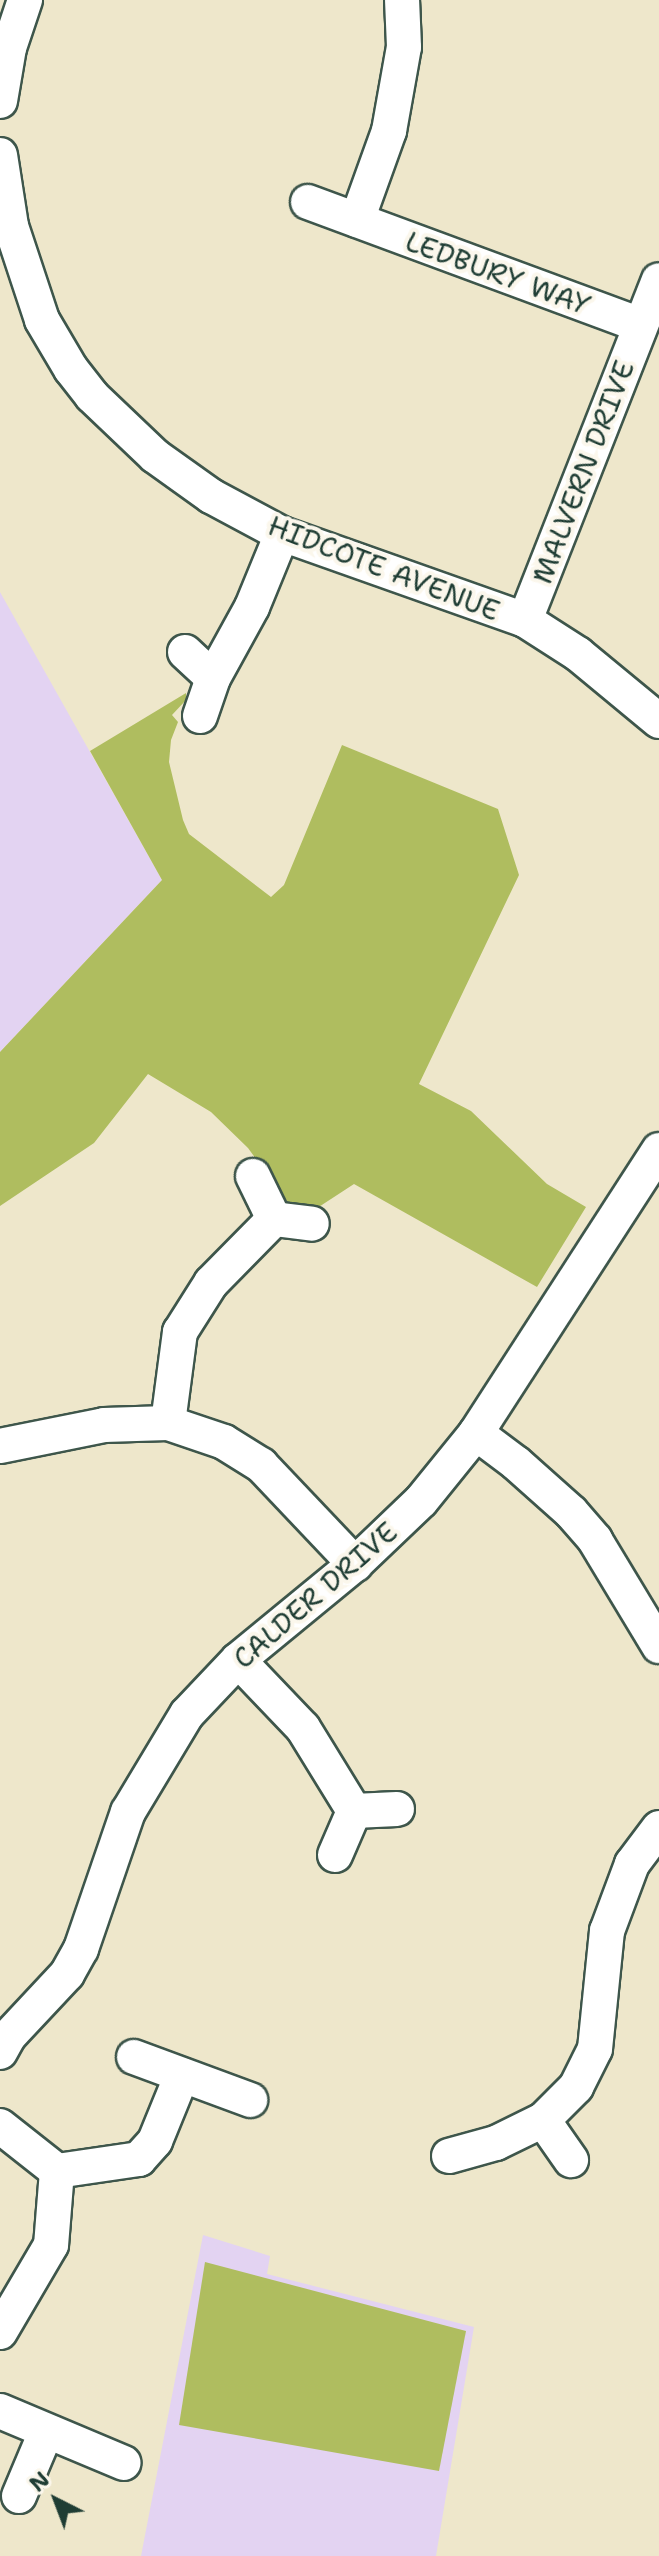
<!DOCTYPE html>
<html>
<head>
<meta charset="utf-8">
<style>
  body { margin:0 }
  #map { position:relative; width:659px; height:2556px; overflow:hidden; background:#eee7cb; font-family:"Shantell Sans",sans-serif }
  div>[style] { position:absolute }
  .built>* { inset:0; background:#e3d3f2 }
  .green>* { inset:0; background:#afbd5f }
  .roads { filter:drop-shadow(2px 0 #3e564b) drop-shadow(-2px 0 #3e564b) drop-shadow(0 2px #3e564b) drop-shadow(0 -2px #3e564b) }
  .minor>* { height:34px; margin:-17px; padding:0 17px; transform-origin:17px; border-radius:17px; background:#fff }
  span { translate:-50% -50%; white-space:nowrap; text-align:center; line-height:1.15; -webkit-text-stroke:8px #fbf7ec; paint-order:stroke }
  .street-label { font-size:28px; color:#1f3d34 }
  .north { position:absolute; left:16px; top:2460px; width:80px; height:80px; -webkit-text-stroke:6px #fbf7ec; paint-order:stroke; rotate:318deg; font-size:22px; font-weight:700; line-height:32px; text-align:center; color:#1f3d34 }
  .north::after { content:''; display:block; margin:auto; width:28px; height:36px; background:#1f3d34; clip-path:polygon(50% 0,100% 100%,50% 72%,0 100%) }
</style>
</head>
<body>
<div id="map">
  <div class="built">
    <div style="clip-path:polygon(0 592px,162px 880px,0 1052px)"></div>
    <div style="clip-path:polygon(203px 2235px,270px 2256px,267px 2274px,474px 2327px,436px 2556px,141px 2556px)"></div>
  </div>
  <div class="green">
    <div style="clip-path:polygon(186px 693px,186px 700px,172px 715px,178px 722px,171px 740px,169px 762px,183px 820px,189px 834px,271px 897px,284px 885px,342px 745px,498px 809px,519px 875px,419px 1084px,471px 1111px,547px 1184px,586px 1207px,537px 1287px,354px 1184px,308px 1214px,289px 1204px,248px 1148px,211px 1112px,148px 1074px,94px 1143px,0 1206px,0 1052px,162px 880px,90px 751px)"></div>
    <div style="clip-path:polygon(205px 2262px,466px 2331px,439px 2471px,179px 2425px)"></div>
  </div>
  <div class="roads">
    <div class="minor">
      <div style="left:0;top:101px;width:54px;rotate:-80.4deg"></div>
      <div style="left:9px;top:48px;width:51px;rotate:-71.6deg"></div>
      <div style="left:0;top:155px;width:72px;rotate:81.2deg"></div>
      <div style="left:11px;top:226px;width:99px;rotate:71.7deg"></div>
      <div style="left:42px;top:320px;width:57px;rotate:59.4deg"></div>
      <div style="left:71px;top:369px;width:34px;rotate:52deg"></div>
      <div style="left:92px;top:396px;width:87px;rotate:43.6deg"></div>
      <div style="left:155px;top:456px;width:69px;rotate:35.5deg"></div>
      <div style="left:211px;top:496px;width:81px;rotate:28.2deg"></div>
      <div style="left:282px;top:534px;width:258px;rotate:19.5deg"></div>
      <div style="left:525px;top:620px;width:63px;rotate:32.7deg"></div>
      <div style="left:578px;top:654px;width:105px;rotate:39.6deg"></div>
      <div style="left:308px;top:202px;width:354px;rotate:20.3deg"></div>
      <div style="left:357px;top:220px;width:95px;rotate:-70.2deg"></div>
      <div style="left:389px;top:131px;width:85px;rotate:-79.9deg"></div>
      <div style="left:404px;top:47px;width:47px;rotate:-92.4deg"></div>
      <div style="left:525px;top:620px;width:365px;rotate:-68.5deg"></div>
      <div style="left:185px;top:652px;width:38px;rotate:43deg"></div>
      <div style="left:200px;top:716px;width:40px;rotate:-71.1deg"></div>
      <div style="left:213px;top:678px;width:81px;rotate:-61.2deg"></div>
      <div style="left:252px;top:607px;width:79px;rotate:-67.7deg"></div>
      <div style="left:253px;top:1176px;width:48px;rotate:64deg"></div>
      <div style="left:168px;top:1423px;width:92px;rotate:-82.5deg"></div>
      <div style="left:180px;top:1332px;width:58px;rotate:-57.7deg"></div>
      <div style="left:211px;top:1283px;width:90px;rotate:-45.5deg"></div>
      <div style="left:274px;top:1219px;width:38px;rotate:7deg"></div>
      <div style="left:476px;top:1433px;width:50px;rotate:36.9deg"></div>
      <div style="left:516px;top:1463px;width:74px;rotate:41.7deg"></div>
      <div style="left:571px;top:1512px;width:37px;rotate:49deg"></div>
      <div style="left:595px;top:1540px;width:124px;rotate:58.9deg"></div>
      <div style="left:0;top:1446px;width:106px;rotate:-11.4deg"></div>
      <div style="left:104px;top:1425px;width:64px;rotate:-1.8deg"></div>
      <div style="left:168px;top:1423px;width:59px;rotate:18.7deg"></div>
      <div style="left:224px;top:1442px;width:44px;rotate:31.9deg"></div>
      <div style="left:261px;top:1465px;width:137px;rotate:46.5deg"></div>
      <div style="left:238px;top:1660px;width:94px;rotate:46.3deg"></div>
      <div style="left:303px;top:1728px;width:97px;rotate:58.4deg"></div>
      <div style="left:335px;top:1855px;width:48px;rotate:-66.6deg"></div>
      <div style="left:354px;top:1811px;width:43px;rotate:-2.7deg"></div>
      <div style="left:0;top:2052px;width:18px;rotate:-61deg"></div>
      <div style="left:9px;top:2036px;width:85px;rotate:-46.9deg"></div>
      <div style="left:67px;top:1974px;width:29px;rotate:-61deg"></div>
      <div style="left:81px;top:1949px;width:145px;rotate:-71.1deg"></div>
      <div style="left:128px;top:1812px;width:114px;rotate:-59deg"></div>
      <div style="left:187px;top:1714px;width:74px;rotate:-46.6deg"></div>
      <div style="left:238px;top:1660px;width:151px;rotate:-39.4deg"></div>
      <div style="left:355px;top:1564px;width:91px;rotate:-43.7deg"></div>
      <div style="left:421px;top:1501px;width:87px;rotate:-51deg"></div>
      <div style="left:476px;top:1433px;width:337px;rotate:-57.1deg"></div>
      <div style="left:134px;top:2057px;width:124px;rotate:20.3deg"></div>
      <div style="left:543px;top:2120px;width:49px;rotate:55deg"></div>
      <div style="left:0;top:2126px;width:73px;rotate:38.3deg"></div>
      <div style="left:57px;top:2171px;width:74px;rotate:94.6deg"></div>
      <div style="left:51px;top:2245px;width:101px;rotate:120.4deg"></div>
      <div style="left:449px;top:2156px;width:49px;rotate:-15.5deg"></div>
      <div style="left:496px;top:2143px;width:52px;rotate:-26.1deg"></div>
      <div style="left:543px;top:2120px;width:47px;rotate:-45deg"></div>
      <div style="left:576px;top:2087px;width:42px;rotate:-63.4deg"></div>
      <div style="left:595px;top:2049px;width:119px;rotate:-84.2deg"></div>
      <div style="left:607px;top:1931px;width:72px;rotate:-69.5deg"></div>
      <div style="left:632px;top:1864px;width:45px;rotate:-53.1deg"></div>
      <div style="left:57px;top:2171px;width:83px;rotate:-8.3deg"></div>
      <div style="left:139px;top:2159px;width:24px;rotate:-48deg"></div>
      <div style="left:155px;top:2141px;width:71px;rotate:-67.8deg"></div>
      <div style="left:0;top:2411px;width:134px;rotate:22.8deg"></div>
      <div style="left:19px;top:2496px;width:69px;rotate:-67.1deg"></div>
    </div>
  </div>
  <div class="street-label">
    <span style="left:498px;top:273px;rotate:20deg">LEDBURY WAY</span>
    <span style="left:583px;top:472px;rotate:-69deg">MALVERN DRIVE</span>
    <span style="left:384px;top:568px;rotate:21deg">HIDCOTE AVENUE</span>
    <span style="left:315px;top:1595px;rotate:-41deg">CALDER DRIVE</span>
  </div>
  <div class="north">N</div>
</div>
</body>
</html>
